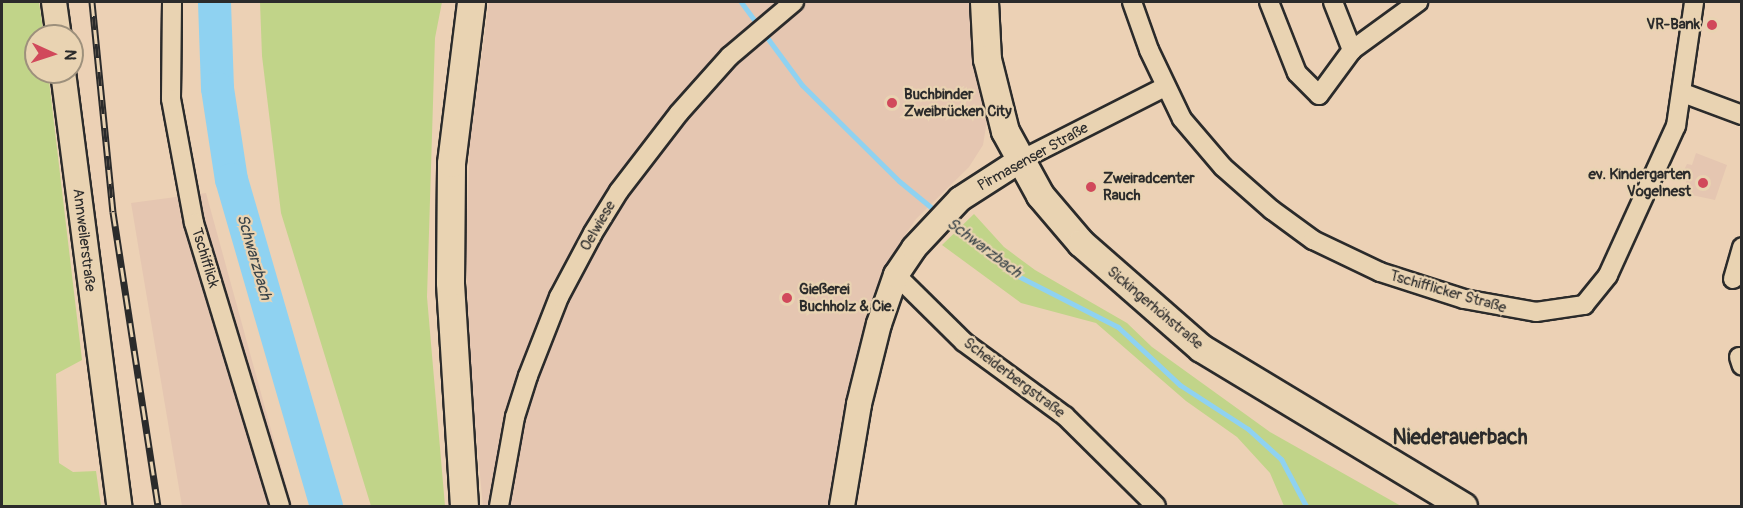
<!DOCTYPE html>
<html>
<head>
<meta charset="utf-8">
<style>
  body { margin:0 }
  #map { position:relative; width:1743px; height:508px; overflow:hidden; background:#ecd1b5; font-family:Pangolin,sans-serif }
  div>[style] { position:absolute }
  .built>* { inset:0; background:#e5c6b1 }
  .green>* { inset:0; background:#c1d489 }
  .stream>* { height:5px; margin:-2.5px; padding:0 2.5px; transform-origin:2.5px; border-radius:2.5px; background:#8fd2f1 }
  .river>* { height:33px; margin:-16.5px; padding:0 16.5px; transform-origin:16.5px; border-radius:16.5px; background:#8fd2f1 }
  .roads { filter:drop-shadow(2px 0 #2b2b2b) drop-shadow(-2px 0 #2b2b2b) drop-shadow(0 2px #2b2b2b) drop-shadow(0 -2px #2b2b2b) }
  .minor>* { height:18px; margin:-9px; padding:0 9px; transform-origin:9px; border-radius:9px; background:#e9d3b2 }
  .tertiary>* { height:24px; margin:-12px; padding:0 12px; transform-origin:12px; border-radius:12px; background:#e9d3b2 }
  .secondary>* { height:27px; margin:-13.5px; padding:0 13.5px; transform-origin:13.5px; border-radius:13.5px; background:#e9d3b2 }
  .rail>* { height:7px; margin-top:-3.5px; transform-origin:0; background:repeating-linear-gradient(90deg,#e9d3b2 0 14px,#2b2b2b 0 28px); box-sizing:border-box; border-block:2px solid #2b2b2b }
  .dots>* { width:16px; height:16px; translate:-50% -50%; box-sizing:border-box; border:3px solid #e9d3b2; border-radius:50% }
  span { translate:-50% -50%; white-space:nowrap; text-align:center; line-height:1.15; -webkit-text-stroke:4.5px #e9d3b2; paint-order:stroke }
  .poi-label { font-size:15px; color:#2b2b2b; font-weight:700 }
  .right { translate:-100% -50%; text-align:right }
  .left { translate:0 -50%; text-align:left }
  .street-label { font-size:15px; color:#2b2b2b }
  .water-label { font-size:16px; color:#3a4449; font-style:italic }
  .district-label { font-size:21px; color:#2b2b2b; font-weight:700 }
  .frame { position:absolute; inset:0; border:3px solid #2b2b2b; pointer-events:none }
  .north { position:absolute; left:24px; top:24px; width:60px; height:60px; box-sizing:border-box; background:#e9d3b2; border:2px solid #9d907c; border-radius:50%; rotate:93deg; font-size:16px; font-weight:700; line-height:24px; text-align:center; color:#2b2b2b }
  .north::after { content:''; display:block; margin:auto; width:21px; height:27px; background:#d1495b; clip-path:polygon(50% 0,100% 100%,50% 72%,0 100%) }
</style>
</head>
<body>
<div id="map">
  <div class="built">
    <div style="clip-path:polygon(489px 2px,971px 2px,987px 120px,983px 145px,969px 167px,916px 219px,895px 250px,881px 289px,833px 506px,483px 506px,470px 371px,466px 249px,470px 141px)"></div>
    <div style="clip-path:polygon(1696px 153px,1727px 165px,1715px 200px,1682px 193px,1689px 174px,1683px 172px,1687px 164px,1692px 165px)"></div>
    <div style="clip-path:polygon(206px 193px,292px 506px,182px 506px,131px 203px)"></div>
  </div>
  <div class="green">
    <div style="clip-path:polygon(2px 2px,39px 2px,44px 36px,36px 36px,36px 72px,48px 72px,82px 360px,56px 374px,59px 463px,73px 472px,96px 471px,101px 506px,2px 506px)"></div>
    <div style="clip-path:polygon(260px 2px,442px 2px,435px 38px,427px 297px,445px 506px,371px 506px,281px 213px,262px 56px)"></div>
    <div style="clip-path:polygon(974px 214px,1004px 247px,1035px 270px,1127px 323px,1152px 347px,1270px 432px,1401px 506px,1284px 506px,1270px 473px,1237px 437px,1186px 401px,1096px 323px,1021px 303px,942px 245px)"></div>
  </div>
  <div class="stream">
    <div style="left:741px;top:2px;width:103px;rotate:53.7deg"></div>
    <div style="left:802px;top:85px;width:136px;rotate:44.7deg"></div>
    <div style="left:899px;top:181px;width:50px;rotate:39.4deg"></div>
    <div style="left:947px;top:221px;width:83px;rotate:38.7deg"></div>
    <div style="left:1012px;top:273px;width:119px;rotate:27deg"></div>
    <div style="left:1118px;top:327px;width:85px;rotate:43.1deg"></div>
    <div style="left:1180px;top:385px;width:81px;rotate:32.9deg"></div>
    <div style="left:1248px;top:429px;width:45px;rotate:42.3deg"></div>
    <div style="left:1281px;top:459px;width:53px;rotate:62deg"></div>
  </div>
  <div class="river">
    <div style="left:214px;top:2px;width:86px;rotate:88deg"></div>
    <div style="left:217px;top:88px;width:92px;rotate:81.3deg"></div>
    <div style="left:231px;top:179px;width:341px;rotate:73.8deg"></div>
  </div>
  <div class="roads">
    <div class="minor">
      <div style="left:172px;top:2px;width:97px;rotate:90.6deg"></div>
      <div style="left:171px;top:99px;width:126px;rotate:79.5deg"></div>
      <div style="left:194px;top:223px;width:296px;rotate:73.1deg"></div>
      <div style="left:1132px;top:2px;width:51px;rotate:70.5deg"></div>
      <div style="left:1149px;top:50px;width:76px;rotate:64.4deg"></div>
      <div style="left:1182px;top:119px;width:63px;rotate:49.5deg"></div>
      <div style="left:1223px;top:167px;width:65px;rotate:41.3deg"></div>
      <div style="left:1272px;top:210px;width:51px;rotate:36.2deg"></div>
      <div style="left:1313px;top:240px;width:74px;rotate:25.5deg"></div>
      <div style="left:1380px;top:272px;width:88px;rotate:17.8deg"></div>
      <div style="left:1464px;top:299px;width:73px;rotate:10.2deg"></div>
      <div style="left:1536px;top:312px;width:49px;rotate:-8.3deg"></div>
      <div style="left:1584px;top:305px;width:38px;rotate:-51deg"></div>
      <div style="left:1608px;top:275px;width:164px;rotate:-65.5deg"></div>
      <div style="left:1676px;top:126px;width:125px;rotate:-81.7deg"></div>
      <div style="left:1269px;top:2px;width:76px;rotate:68.5deg"></div>
      <div style="left:1297px;top:73px;width:31px;rotate:45deg"></div>
      <div style="left:1319px;top:95px;width:56px;rotate:-53.7deg"></div>
      <div style="left:1352px;top:50px;width:82px;rotate:-36deg"></div>
      <div style="left:1333px;top:2px;width:52px;rotate:68.4deg"></div>
      <div style="left:1683px;top:93px;width:63px;rotate:20.4deg"></div>
      <div style="left:1019px;top:161px;width:164px;rotate:-26.9deg"></div>
      <div style="left:896px;top:275px;width:95px;rotate:44.6deg"></div>
      <div style="left:964px;top:342px;width:125px;rotate:36.2deg"></div>
      <div style="left:1065px;top:416px;width:128px;rotate:44.7deg"></div>
      <div style="left:1733px;top:279px;width:33px;rotate:-74deg"></div>
      <div style="left:1739px;top:357px;width:9px;rotate:72deg"></div>
      <div style="left:499px;top:506px;width:90px;rotate:-79.8deg"></div>
      <div style="left:515px;top:417px;width:43px;rotate:-72.4deg"></div>
      <div style="left:528px;top:376px;width:85px;rotate:-68.6deg"></div>
      <div style="left:559px;top:297px;width:72px;rotate:-62deg"></div>
      <div style="left:593px;top:233px;width:49px;rotate:-58.2deg"></div>
      <div style="left:619px;top:191px;width:98px;rotate:-52.4deg"></div>
      <div style="left:679px;top:113px;width:76px;rotate:-48.2deg"></div>
      <div style="left:730px;top:56px;width:84px;rotate:-40.2deg"></div>
    </div>
    <div class="tertiary">
      <div style="left:54px;top:2px;width:34px;rotate:82deg"></div>
      <div style="left:63px;top:72px;width:438px;rotate:82.6deg"></div>
      <div style="left:842px;top:506px;width:103px;rotate:-80.5deg"></div>
      <div style="left:859px;top:404px;width:82px;rotate:-76deg"></div>
      <div style="left:879px;top:324px;width:52px;rotate:-70.9deg"></div>
      <div style="left:896px;top:275px;width:32px;rotate:-56deg"></div>
      <div style="left:914px;top:248px;width:67px;rotate:-46.8deg"></div>
      <div style="left:960px;top:199px;width:70px;rotate:-32.8deg"></div>
    </div>
    <div class="secondary">
      <div style="left:984px;top:2px;width:57px;rotate:87deg"></div>
      <div style="left:987px;top:59px;width:74px;rotate:76deg"></div>
      <div style="left:1005px;top:131px;width:73px;rotate:61.3deg"></div>
      <div style="left:1040px;top:195px;width:63px;rotate:49.5deg"></div>
      <div style="left:1081px;top:243px;width:159px;rotate:41.2deg"></div>
      <div style="left:1201px;top:348px;width:306px;rotate:31.1deg"></div>
      <div style="left:464px;top:506px;width:224px;rotate:-93.6deg"></div>
      <div style="left:450px;top:282px;width:119px;rotate:-89.5deg"></div>
      <div style="left:451px;top:163px;width:162px;rotate:-82.9deg"></div>
    </div>
  </div>
  <div class="rail">
    <div style="left:92px;top:2px;width:211px;rotate:84.3deg"></div>
    <div style="left:113px;top:212px;width:297px;rotate:81.3deg"></div>
  </div>
  <div class="dots">
    <div style="left:1712px;top:25px;background:#d1495b"></div>
    <div style="left:892px;top:103px;background:#d1495b"></div>
    <div style="left:1703px;top:183px;background:#d1495b"></div>
    <div style="left:1091px;top:187px;background:#d1495b"></div>
    <div style="left:787px;top:298px;background:#d1495b"></div>
  </div>
  <div class="poi-label">
    <span class="right" style="left:1700px;top:25px">VR-Bank</span>
    <span class="left" style="left:904px;top:103px">Buchbinder<br>Zweibrücken City</span>
    <span class="right" style="left:1691px;top:183px">ev. Kindergarten<br>Vogelnest</span>
    <span class="left" style="left:1103px;top:187px">Zweiradcenter<br>Rauch</span>
    <span class="left" style="left:799px;top:298px">Gießerei<br>Buchholz &amp; Cie.</span>
  </div>
  <div class="street-label">
    <span style="left:1033px;top:157px;rotate:-29deg">Pirmasenser Straße</span>
    <span style="left:598px;top:226px;rotate:-60deg">Oelwiese</span>
    <span style="left:84px;top:240px;rotate:83deg">Annweilerstraße</span>
    <span style="left:205px;top:258px;rotate:73deg">Tschifflick</span>
    <span style="left:1448px;top:292px;rotate:16deg">Tschifflicker Straße</span>
    <span style="left:1155px;top:308px;rotate:40deg">Sickingerhöhstraße</span>
    <span style="left:1014px;top:378px;rotate:37deg">Scheiderbergstraße</span>
  </div>
  <div class="water-label">
    <span style="left:984px;top:248px;rotate:37deg">Schwarzbach</span>
    <span style="left:254px;top:257px;rotate:74deg">Schwarzbach</span>
  </div>
  <div class="district-label">
    <span style="left:1460px;top:438px">Niederauerbach</span>
  </div>
  <div class="frame"></div>
  <div class="north">N</div>
</div>
</body>
</html>
